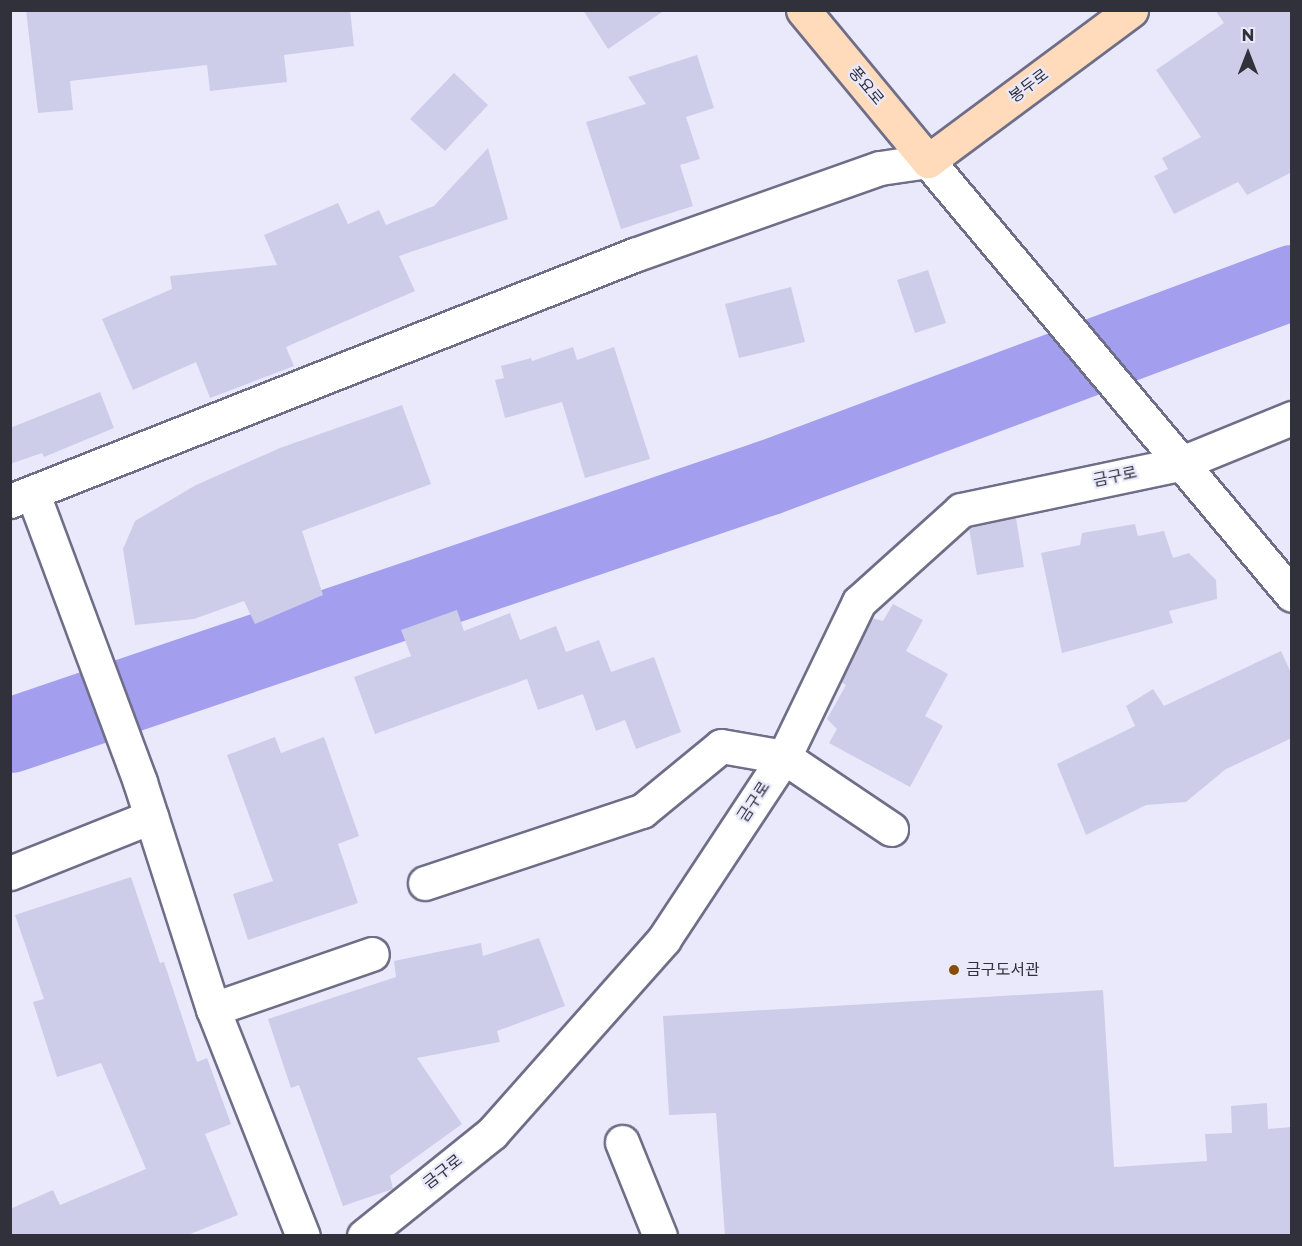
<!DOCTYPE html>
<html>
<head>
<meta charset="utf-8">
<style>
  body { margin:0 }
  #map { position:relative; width:1302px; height:1246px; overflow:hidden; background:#e9e9fb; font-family:Montserrat,"Noto Sans KR",sans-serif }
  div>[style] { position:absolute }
  .river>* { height:75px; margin:-37.5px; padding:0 37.5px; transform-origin:37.5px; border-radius:37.5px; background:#a49eee }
  .building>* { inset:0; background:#cdcdea }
  .roads { filter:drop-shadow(2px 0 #6f6e88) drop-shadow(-2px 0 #6f6e88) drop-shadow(0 2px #6f6e88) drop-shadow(0 -2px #6f6e88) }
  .minor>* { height:33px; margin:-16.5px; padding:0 16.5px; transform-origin:16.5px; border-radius:16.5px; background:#fff }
  .major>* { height:33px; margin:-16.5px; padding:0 16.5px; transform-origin:16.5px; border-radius:16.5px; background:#ffdabb }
  .dots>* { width:16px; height:16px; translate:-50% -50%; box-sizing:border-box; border:3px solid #e9e9fb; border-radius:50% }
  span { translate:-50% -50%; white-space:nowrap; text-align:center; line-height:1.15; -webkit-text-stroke:4.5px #e9e9fb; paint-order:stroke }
  .street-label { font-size:16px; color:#31313c }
  .poi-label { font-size:16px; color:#31313c }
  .left { translate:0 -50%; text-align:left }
  .frame { position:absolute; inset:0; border:12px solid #31313c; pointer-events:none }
  .north { position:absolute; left:1218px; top:24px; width:60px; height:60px; -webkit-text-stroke:4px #e9e9fb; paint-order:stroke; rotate:0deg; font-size:16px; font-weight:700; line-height:24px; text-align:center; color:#31313c }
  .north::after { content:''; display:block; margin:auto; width:21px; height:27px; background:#31313c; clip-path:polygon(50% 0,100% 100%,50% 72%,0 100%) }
</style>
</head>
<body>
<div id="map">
  <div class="river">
    <div style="left:10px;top:735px;width:798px;rotate:-18.78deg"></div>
    <div style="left:766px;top:478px;width:561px;rotate:-20.44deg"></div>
  </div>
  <div class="building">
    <div style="clip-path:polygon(26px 10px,350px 10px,354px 46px,284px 55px,287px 82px,210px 91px,207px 65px,70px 81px,73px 110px,38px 113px)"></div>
    <div style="clip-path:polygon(583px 10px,665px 10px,608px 49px)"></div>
    <div style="clip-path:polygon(1215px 10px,1292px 10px,1292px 172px,1247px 195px,1238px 182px,1174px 214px,1154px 176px,1168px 169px,1162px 158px,1201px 137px,1156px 70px,1224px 23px)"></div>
    <div style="clip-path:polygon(697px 55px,714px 108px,686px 117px,700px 159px,680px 165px,693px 206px,621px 229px,586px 122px,646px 104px,628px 77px)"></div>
    <div style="clip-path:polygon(454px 73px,488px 105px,445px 151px,410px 119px)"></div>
    <div style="clip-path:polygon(488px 148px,508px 219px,399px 256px,415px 291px,286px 347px,294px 366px,210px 398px,196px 362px,133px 390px,102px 319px,172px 289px,170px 276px,277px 265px,264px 235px,338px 203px,348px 224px,379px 210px,386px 225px,434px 206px)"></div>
    <div style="clip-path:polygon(928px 270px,946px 323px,915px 333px,897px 280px)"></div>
    <div style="clip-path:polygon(791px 287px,805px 342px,739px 358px,725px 304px)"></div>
    <div style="clip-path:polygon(573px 347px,577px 360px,614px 347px,650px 459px,585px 478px,562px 402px,505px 418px,495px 380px,504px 378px,501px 366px,531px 358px,532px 361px)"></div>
    <div style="clip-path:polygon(100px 392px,114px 428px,44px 457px,42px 453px,10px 464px,10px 428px)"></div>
    <div style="clip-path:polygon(402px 405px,431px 484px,302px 531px,323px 595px,255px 624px,244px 601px,194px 619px,135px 625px,123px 549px,135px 521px,196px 485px,280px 448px)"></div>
    <div style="clip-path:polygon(1016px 518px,1024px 567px,977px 575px,969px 528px)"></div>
    <div style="clip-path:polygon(1135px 524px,1138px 536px,1164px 531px,1173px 558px,1189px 553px,1216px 580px,1217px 599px,1169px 611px,1173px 623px,1062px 653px,1041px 553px,1080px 545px,1082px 533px)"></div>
    <div style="clip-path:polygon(893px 604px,923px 620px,906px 651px,948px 674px,925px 716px,943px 726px,910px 787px,829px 743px,837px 729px,827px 719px,846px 685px,841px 682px,872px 618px,883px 621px)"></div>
    <div style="clip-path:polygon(457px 610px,464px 631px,510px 613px,520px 640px,556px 626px,566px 652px,599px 640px,611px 672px,654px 657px,681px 732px,636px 749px,625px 720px,596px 731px,583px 694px,538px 710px,527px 679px,375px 734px,354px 677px,411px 656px,401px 630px)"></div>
    <div style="clip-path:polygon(1281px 651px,1292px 675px,1292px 738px,1226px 769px,1186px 802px,1146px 805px,1086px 835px,1057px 764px,1135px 726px,1126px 706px,1153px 689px,1164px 706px)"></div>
    <div style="clip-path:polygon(275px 737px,281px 753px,324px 737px,359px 836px,338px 844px,358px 903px,248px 940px,233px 894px,273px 881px,227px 755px)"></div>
    <div style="clip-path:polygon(131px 877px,160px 963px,164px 962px,197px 1062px,207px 1058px,231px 1124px,205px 1134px,238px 1215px,185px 1236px,10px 1236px,10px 1209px,53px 1190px,60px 1205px,146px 1169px,101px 1063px,57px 1077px,33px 1002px,44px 999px,15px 915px)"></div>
    <div style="clip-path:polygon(539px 938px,565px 1006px,497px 1031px,500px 1042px,417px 1058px,462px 1124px,390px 1176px,393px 1189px,343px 1206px,299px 1085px,291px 1088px,268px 1019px,396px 977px,394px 961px,481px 943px,483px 956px)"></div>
    <div style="clip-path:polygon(1103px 990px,1114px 1167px,1207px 1161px,1205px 1134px,1232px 1133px,1231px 1106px,1267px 1103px,1268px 1129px,1292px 1127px,1292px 1236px,725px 1236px,716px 1113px,669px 1115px,663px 1016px)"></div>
  </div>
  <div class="roads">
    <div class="minor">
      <div style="left:33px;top:494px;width:307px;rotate:69.6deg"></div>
      <div style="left:140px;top:782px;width:238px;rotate:72.2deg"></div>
      <div style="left:213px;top:1009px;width:244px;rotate:68.4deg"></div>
      <div style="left:10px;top:501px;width:671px;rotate:-21.52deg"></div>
      <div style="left:634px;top:255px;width:261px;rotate:-19.5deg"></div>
      <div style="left:880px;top:168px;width:49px;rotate:-8.3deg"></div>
      <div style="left:928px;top:161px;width:566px;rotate:50.01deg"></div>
      <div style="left:10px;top:873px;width:152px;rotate:-21.7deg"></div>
      <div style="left:425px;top:883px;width:229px;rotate:-18.4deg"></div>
      <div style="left:642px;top:811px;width:102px;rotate:-39.4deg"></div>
      <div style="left:721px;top:746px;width:64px;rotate:9.9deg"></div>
      <div style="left:784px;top:757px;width:129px;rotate:33.9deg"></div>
      <div style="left:213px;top:1009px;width:168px;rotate:-19.1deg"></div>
      <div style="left:622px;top:1142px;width:101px;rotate:68deg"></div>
      <div style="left:364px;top:1236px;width:164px;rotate:-38.8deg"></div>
      <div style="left:492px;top:1133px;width:259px;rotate:-48.4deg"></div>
      <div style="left:664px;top:939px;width:218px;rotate:-56.6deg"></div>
      <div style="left:784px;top:757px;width:172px;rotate:-64.2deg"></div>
      <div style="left:859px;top:602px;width:137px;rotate:-42deg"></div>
      <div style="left:961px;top:510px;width:223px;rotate:-11.9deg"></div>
      <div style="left:1179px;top:464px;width:122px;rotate:-22.2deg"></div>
    </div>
    <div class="major">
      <div style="left:803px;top:10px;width:196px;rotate:50.4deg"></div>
      <div style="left:928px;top:161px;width:253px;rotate:-36.6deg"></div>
    </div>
  </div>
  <div class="dots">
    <div style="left:954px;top:970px;background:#874c06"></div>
  </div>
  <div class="street-label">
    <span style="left:866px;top:86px;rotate:50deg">풍요로</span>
    <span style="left:1029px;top:86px;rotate:-37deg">봉두로</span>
    <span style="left:1115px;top:477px;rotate:-12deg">금구로</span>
    <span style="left:754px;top:802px;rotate:-57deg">금구로</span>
    <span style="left:443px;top:1172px;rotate:-38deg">금구로</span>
  </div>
  <div class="poi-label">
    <span class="left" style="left:966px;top:970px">금구도서관</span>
  </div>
  <div class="frame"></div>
  <div class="north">N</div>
</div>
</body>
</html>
